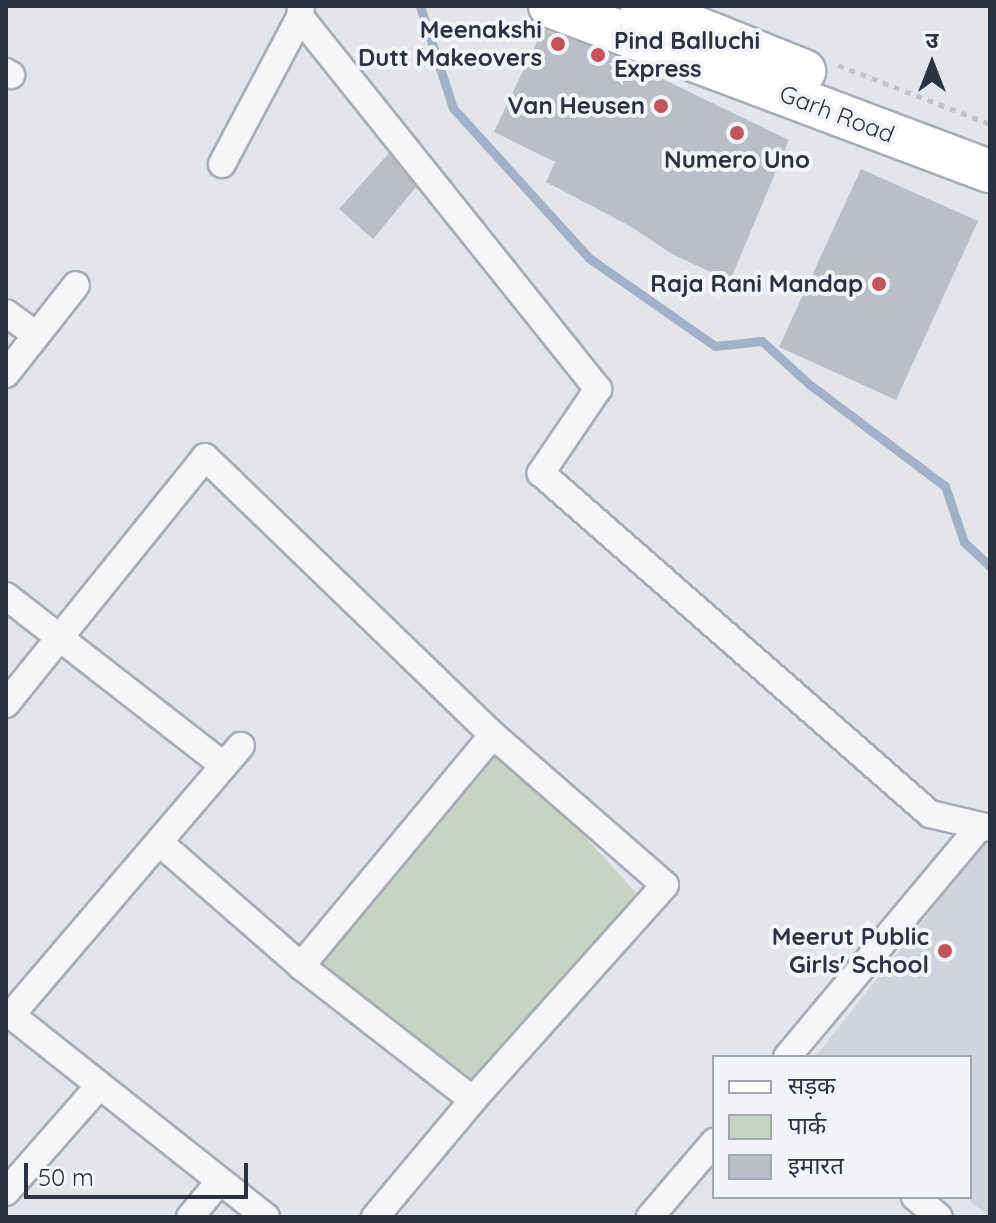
<!DOCTYPE html>
<html>
<head>
<meta charset="utf-8">
<style>
  body { margin:0 }
  #map { position:relative; width:996px; height:1223px; overflow:hidden; background:#e3e5ea; font-family:Quicksand,"Noto Sans Devanagari",sans-serif }
  div>[style] { position:absolute }
  .built>* { inset:0; background:#d1d4dc }
  .green>* { inset:0; background:#c7d3c5 }
  .stream>* { height:9px; margin:-4.5px; padding:0 4.5px; transform-origin:4.5px; border-radius:4.5px; background:#a1b1c7 }
  .building>* { inset:0; background:#bbbec7 }
  .path>* { height:5px; margin-top:-2.5px; transform-origin:0; background:repeating-linear-gradient(90deg,#c1c3c9 0 6px,transparent 0 12px) }
  .roads { filter:drop-shadow(2px 0 #a8acb4) drop-shadow(-2px 0 #a8acb4) drop-shadow(0 2px #a8acb4) drop-shadow(0 -2px #a8acb4) }
  .minor>* { height:26px; margin:-13px; padding:0 13px; transform-origin:13px; border-radius:13px; background:#f6f6f9 }
  .primary>* { height:42px; margin:-21px; padding:0 21px; transform-origin:21px; border-radius:21px; background:#fff }
  .dots>* { width:22px; height:22px; translate:-50% -50%; box-sizing:border-box; border:4px solid #f3f4f8; border-radius:50% }
  span { translate:-50% -50%; white-space:nowrap; text-align:center; line-height:1.15; -webkit-text-stroke:8px #f3f4f8; paint-order:stroke }
  .poi-label { font-size:24px; color:#2c3241; font-weight:700 }
  .right { translate:-100% -50%; text-align:right }
  .left { translate:0 -50%; text-align:left }
  .street-label { font-size:24px; color:#2c3241 }
  .frame { position:absolute; inset:0; border:8px solid #2c3241; pointer-events:none }
  .legend { position:absolute; left:712px; top:1055px; width:260px; height:144px; box-sizing:border-box; background:#f3f4f8; border:2px solid #a3a6af; margin:0; padding:10px 14px; list-style:none; font-size:24px; color:#2c3241 }
  .legend li { display:flex; align-items:center; gap:16px; height:40px }
  .legend b { width:40px; border:2px solid #a3a6af }
  .north { position:absolute; left:892px; top:24px; width:80px; height:80px; -webkit-text-stroke:6px #f3f4f8; paint-order:stroke; rotate:0deg; font-size:22px; font-weight:700; line-height:32px; text-align:center; color:#2c3241 }
  .north::after { content:''; display:block; margin:auto; width:28px; height:36px; background:#2c3241; clip-path:polygon(50% 0,100% 100%,50% 72%,0 100%) }
  .scale { position:absolute; left:24px; top:1163px; width:224px; height:36px; box-sizing:border-box; border:4px solid #2c3241; border-top:0; padding-left:10px; font-size:24px; line-height:28px; white-space:nowrap; color:#2c3241; -webkit-text-stroke:6px #f3f4f8; paint-order:stroke }
</style>
</head>
<body>
<div id="map">
  <div class="built">
    <div style="clip-path:polygon(986px 841px,990px 844px,990px 1217px,965px 1197px,970px 1197px,970px 1057px,815px 1057px)"></div>
  </div>
  <div class="green">
    <div style="clip-path:polygon(493px 735px,648px 906px,473px 1100px,301px 966px)"></div>
  </div>
  <div class="stream">
    <div style="left:420px;top:6px;width:107px;rotate:72.1deg"></div>
    <div style="left:453px;top:108px;width:202px;rotate:47.8deg"></div>
    <div style="left:589px;top:258px;width:154px;rotate:34.9deg"></div>
    <div style="left:715px;top:346px;width:47px;rotate:-6.1deg"></div>
    <div style="left:762px;top:341px;width:64px;rotate:42.5deg"></div>
    <div style="left:809px;top:384px;width:170px;rotate:36.9deg"></div>
    <div style="left:945px;top:486px;width:59px;rotate:71.3deg"></div>
    <div style="left:964px;top:542px;width:35px;rotate:43deg"></div>
  </div>
  <div class="building">
    <div style="clip-path:polygon(543px 29px,613px 55px,789px 140px,730px 281px,672px 254px,628px 225px,546px 182px,555px 162px,494px 132px)"></div>
    <div style="clip-path:polygon(389px 153px,416px 187px,373px 239px,339px 209px)"></div>
    <div style="clip-path:polygon(861px 169px,978px 221px,896px 400px,779px 347px)"></div>
  </div>
  <div class="path">
    <div style="left:838px;top:65px;width:163px;rotate:21.2deg"></div>
  </div>
  <div class="roads">
    <div class="minor">
      <div style="left:301px;top:6px;width:11px;rotate:95deg"></div>
      <div style="left:300px;top:17px;width:477px;rotate:51.3deg"></div>
      <div style="left:598px;top:389px;width:102px;rotate:124.2deg"></div>
      <div style="left:541px;top:473px;width:517px;rotate:41.24deg"></div>
      <div style="left:930px;top:814px;width:62px;rotate:13.1deg"></div>
      <div style="left:6px;top:72px;width:6px;rotate:31deg"></div>
      <div style="left:222px;top:164px;width:166px;rotate:-62deg"></div>
      <div style="left:6px;top:313px;width:37px;rotate:36deg"></div>
      <div style="left:6px;top:374px;width:113px;rotate:-51.8deg"></div>
      <div style="left:6px;top:596px;width:276px;rotate:37.9deg"></div>
      <div style="left:6px;top:704px;width:317px;rotate:-51.1deg"></div>
      <div style="left:205px;top:457px;width:400px;rotate:44deg"></div>
      <div style="left:493px;top:735px;width:228px;rotate:41.1deg"></div>
      <div style="left:665px;top:885px;width:288px;rotate:131.8deg"></div>
      <div style="left:473px;top:1100px;width:153px;rotate:129.9deg"></div>
      <div style="left:159px;top:842px;width:189px;rotate:41.1deg"></div>
      <div style="left:6px;top:1011px;width:332px;rotate:38.4deg"></div>
      <div style="left:11px;top:1015px;width:354px;rotate:-49.5deg"></div>
      <div style="left:787px;top:1057px;width:300px;rotate:-50.1deg"></div>
      <div style="left:473px;top:1100px;width:218px;rotate:-142.1deg"></div>
      <div style="left:301px;top:966px;width:300px;rotate:-50.3deg"></div>
      <div style="left:6px;top:1192px;width:142px;rotate:-48.7deg"></div>
      <div style="left:915px;top:1197px;width:31px;rotate:40deg"></div>
      <div style="left:190px;top:1217px;width:47px;rotate:-50.2deg"></div>
      <div style="left:650px;top:1217px;width:99px;rotate:-49.5deg"></div>
    </div>
    <div class="primary">
      <div style="left:550px;top:6px;width:470px;rotate:20.6deg"></div>
      <div style="left:642px;top:6px;width:175px;rotate:21.9deg"></div>
    </div>
  </div>
  <div class="dots">
    <div style="left:558px;top:44px;background:#c5535b"></div>
    <div style="left:598px;top:55px;background:#c5535b"></div>
    <div style="left:661px;top:106px;background:#c5535b"></div>
    <div style="left:737px;top:133px;background:#c5535b"></div>
    <div style="left:879px;top:284px;background:#c5535b"></div>
    <div style="left:945px;top:951px;background:#c5535b"></div>
  </div>
  <div class="poi-label">
    <span class="right" style="left:542px;top:44px">Meenakshi<br>Dutt Makeovers</span>
    <span class="left" style="left:614px;top:55px">Pind Balluchi<br>Express</span>
    <span class="right" style="left:645px;top:106px">Van Heusen</span>
    <span style="left:737px;top:160px">Numero Uno</span>
    <span class="right" style="left:863px;top:284px">Raja Rani Mandap</span>
    <span class="right" style="left:929px;top:951px">Meerut Public<br>Girls' School</span>
  </div>
  <div class="street-label">
    <span style="left:837px;top:114px;rotate:21deg">Garh Road</span>
  </div>
  <div class="frame"></div>
  <ul class="legend">
  <li><b style="height:10px;background:#fff"></b>सड़क</li>
  <li><b style="height:22px;background:#c7d3c5"></b>पार्क</li>
  <li><b style="height:22px;background:#bbbec7"></b>इमारत</li>
  </ul>
  <div class="north">उ</div>
  <div class="scale">50 m</div>
</div>
</body>
</html>
